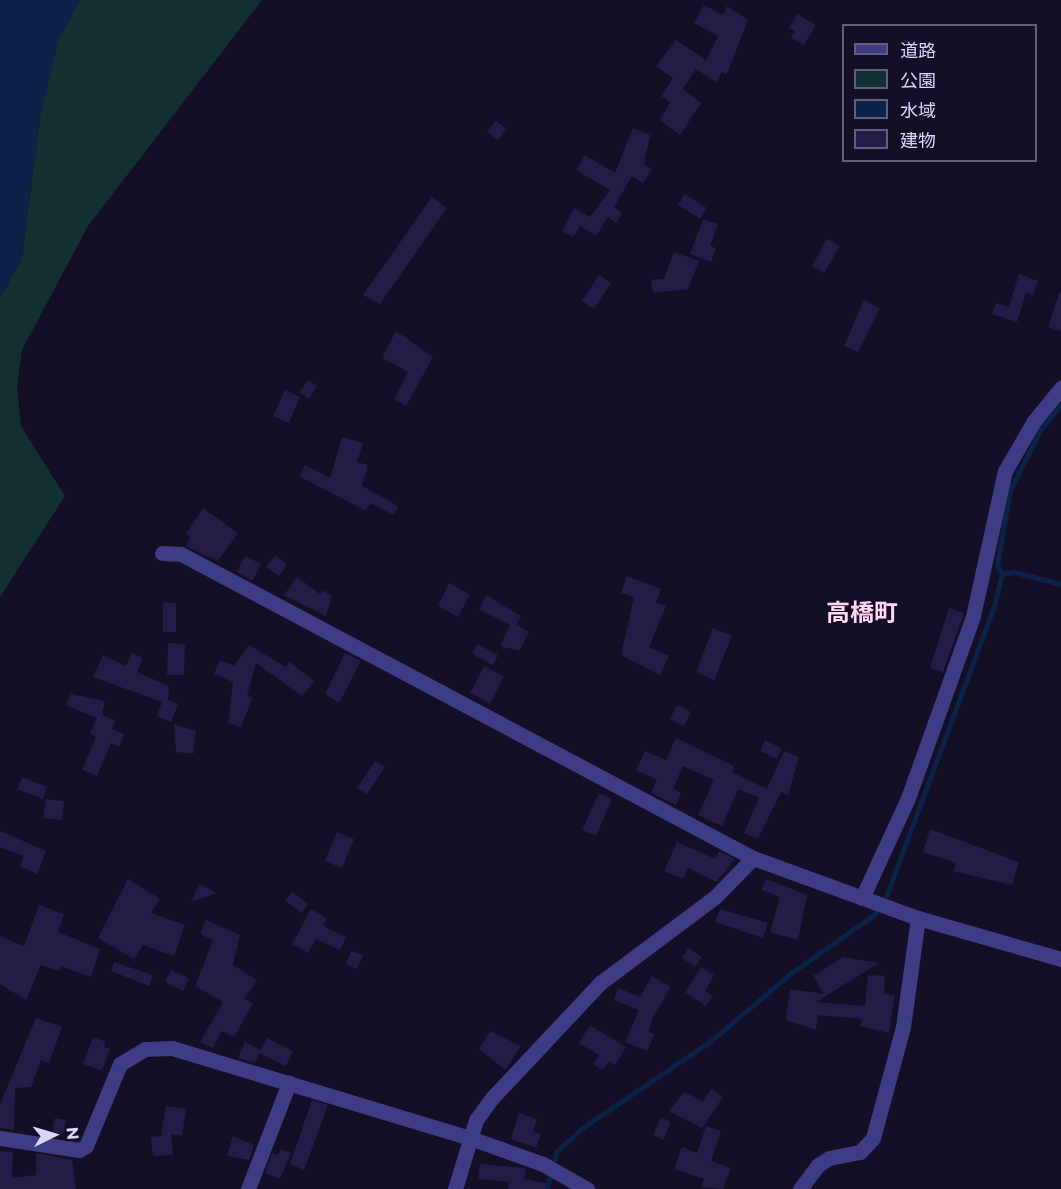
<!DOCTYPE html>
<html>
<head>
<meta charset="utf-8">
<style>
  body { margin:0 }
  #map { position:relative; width:1061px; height:1189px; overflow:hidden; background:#140f26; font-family:Montserrat,"Noto Sans JP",sans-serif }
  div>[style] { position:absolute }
  .green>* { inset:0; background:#123030 }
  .water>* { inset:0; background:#0c2248 }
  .stream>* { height:4.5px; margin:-2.25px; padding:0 2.25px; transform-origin:2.25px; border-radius:2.25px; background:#0c2248 }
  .building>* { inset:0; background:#251b47 }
  .minor>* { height:15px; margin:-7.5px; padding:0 7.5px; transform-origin:7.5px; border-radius:7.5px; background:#3f3b85 }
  span { translate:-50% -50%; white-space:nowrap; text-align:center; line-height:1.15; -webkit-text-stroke:4.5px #140f26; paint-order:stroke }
  .quarter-label { font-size:24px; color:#ffd7f0; font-weight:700 }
  .legend { position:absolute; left:842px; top:24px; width:195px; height:138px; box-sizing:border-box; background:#140f26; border:2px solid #635e7d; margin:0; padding:8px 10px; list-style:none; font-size:18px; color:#dad5ff }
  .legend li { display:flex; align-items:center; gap:12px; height:30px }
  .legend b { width:30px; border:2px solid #635e7d }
  .north { position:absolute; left:24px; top:1105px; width:60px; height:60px; -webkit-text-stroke:4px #140f26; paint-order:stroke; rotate:85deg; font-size:16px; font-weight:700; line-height:24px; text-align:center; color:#dad5ff }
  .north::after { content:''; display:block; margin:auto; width:21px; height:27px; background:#dad5ff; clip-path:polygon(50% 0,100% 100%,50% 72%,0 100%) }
</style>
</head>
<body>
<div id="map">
  <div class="green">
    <div style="clip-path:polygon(80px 0,262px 0,88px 226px,22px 350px,17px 387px,21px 426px,65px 496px,0 597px,0 298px,22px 258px,40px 116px,58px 40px)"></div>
  </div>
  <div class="water">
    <div style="clip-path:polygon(0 0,80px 0,58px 40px,40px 116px,22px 258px,0 298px)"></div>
  </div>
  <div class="stream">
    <div style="left:1002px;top:574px;width:12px;rotate:-9deg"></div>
    <div style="left:1014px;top:572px;width:49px;rotate:14.3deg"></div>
    <div style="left:547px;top:1189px;width:38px;rotate:-76deg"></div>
    <div style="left:556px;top:1152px;width:39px;rotate:-42deg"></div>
    <div style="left:585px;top:1126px;width:152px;rotate:-34deg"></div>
    <div style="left:711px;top:1041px;width:105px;rotate:-40.4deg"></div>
    <div style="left:791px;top:973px;width:101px;rotate:-34.9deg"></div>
    <div style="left:874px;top:915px;width:25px;rotate:-58deg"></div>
    <div style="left:887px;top:894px;width:307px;rotate:-69.6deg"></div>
    <div style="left:994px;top:606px;width:33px;rotate:-76deg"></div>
    <div style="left:1002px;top:574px;width:10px;rotate:-119deg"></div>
    <div style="left:997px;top:565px;width:76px;rotate:-80.2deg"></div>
    <div style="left:1010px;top:490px;width:68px;rotate:-63.1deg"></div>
    <div style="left:1041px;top:429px;width:31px;rotate:-50deg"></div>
  </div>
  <div class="building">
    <div style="clip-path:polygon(704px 5px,723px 15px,727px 6px,748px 20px,727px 74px,722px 72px,716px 82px,696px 69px,683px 89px,701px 103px,680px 135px,660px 120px,670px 102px,661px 96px,673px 78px,656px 66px,676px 40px,706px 60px,718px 36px,694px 23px)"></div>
    <div style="clip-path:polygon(797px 14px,816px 25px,804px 45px,791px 38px,795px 31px,789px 28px)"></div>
    <div style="clip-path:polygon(496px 121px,506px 128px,498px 140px,487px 132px)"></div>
    <div style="clip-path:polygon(633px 128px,650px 135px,644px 164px,652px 169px,643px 183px,632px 176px,614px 207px,622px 213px,616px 223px,608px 217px,596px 236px,580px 226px,574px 237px,562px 231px,574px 208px,590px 217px,610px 190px,576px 170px,585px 155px,615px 173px)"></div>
    <div style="clip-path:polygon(684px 194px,707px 208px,700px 219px,678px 205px)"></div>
    <div style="clip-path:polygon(432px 197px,447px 208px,380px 304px,363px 295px)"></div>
    <div style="clip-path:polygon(703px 219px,718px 224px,710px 246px,716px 248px,711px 262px,690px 254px)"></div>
    <div style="clip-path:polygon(827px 239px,840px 246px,824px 273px,812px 266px)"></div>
    <div style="clip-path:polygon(674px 252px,699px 261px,688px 289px,653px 293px,651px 280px,664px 279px)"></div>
    <div style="clip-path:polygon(1019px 274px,1038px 281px,1033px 295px,1026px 293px,1017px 322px,992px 314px,996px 303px,1009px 307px)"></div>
    <div style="clip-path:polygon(599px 275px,611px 283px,594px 309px,582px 301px)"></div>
    <div style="clip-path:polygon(1059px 293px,1061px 293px,1061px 331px,1048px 327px)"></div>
    <div style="clip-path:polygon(864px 300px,880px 308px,858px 352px,844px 346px)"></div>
    <div style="clip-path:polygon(396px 331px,433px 357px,406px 406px,394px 399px,408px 372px,382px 358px)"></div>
    <div style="clip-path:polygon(308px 380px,317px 386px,309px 399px,299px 393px)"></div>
    <div style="clip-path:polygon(285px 390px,300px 397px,289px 423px,273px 416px)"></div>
    <div style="clip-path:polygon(342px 437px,363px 443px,357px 462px,368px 465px,362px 486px,398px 506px,394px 515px,370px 503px,366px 511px,299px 476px,305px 465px,330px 478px)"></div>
    <div style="clip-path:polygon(203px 508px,238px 533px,218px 561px,186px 546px,190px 537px,186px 534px)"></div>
    <div style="clip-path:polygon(275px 555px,287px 564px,279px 576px,266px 567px)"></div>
    <div style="clip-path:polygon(245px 556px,261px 564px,252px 581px,237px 572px)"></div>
    <div style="clip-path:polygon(627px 576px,661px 589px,656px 603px,666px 606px,649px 647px,669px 656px,660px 675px,621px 655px,634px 597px,621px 593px)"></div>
    <div style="clip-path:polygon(297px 577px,320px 594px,322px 590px,332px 596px,326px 616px,284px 595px)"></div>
    <div style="clip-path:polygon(449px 583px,470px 594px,458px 617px,438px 606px)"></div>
    <div style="clip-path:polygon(486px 595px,521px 616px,516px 625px,529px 632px,519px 651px,500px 646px,510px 625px,479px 609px)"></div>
    <div style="clip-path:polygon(163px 602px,176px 603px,176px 632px,163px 632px)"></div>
    <div style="clip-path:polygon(949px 608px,964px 613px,943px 672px,930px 668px)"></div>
    <div style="clip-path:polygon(713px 628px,732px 636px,714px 680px,696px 672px)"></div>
    <div style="clip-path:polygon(168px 643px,185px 644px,184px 675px,167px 675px)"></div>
    <div style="clip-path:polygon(477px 644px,498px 655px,493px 665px,472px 654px)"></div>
    <div style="clip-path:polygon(249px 645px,286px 667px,289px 662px,314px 681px,302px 696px,256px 663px,247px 696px,253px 697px,241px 727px,228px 723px,233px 682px,214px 674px,220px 660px,234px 666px)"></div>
    <div style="clip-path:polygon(132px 653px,143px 658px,137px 672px,169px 686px,168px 700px,178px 704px,171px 722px,157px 716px,162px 702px,93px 677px,103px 655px,126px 666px)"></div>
    <div style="clip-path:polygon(345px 653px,361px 661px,339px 703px,325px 694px)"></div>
    <div style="clip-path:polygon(484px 666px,504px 676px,490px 704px,470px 693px)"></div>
    <div style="clip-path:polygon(71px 694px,105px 701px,102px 715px,116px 721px,112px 729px,124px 734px,119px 747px,111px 743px,97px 776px,82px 770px,96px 737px,90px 734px,97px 718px,66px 705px)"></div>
    <div style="clip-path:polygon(677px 705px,691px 712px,684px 726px,670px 719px)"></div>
    <div style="clip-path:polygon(174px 724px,196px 731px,193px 754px,176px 752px)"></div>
    <div style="clip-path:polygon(676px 738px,734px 766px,732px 772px,767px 789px,784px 751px,799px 757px,788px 795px,781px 792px,758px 839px,744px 833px,759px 798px,738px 789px,722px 826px,698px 815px,714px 780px,683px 766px,673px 789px,681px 793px,676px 805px,651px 793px,657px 780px,636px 770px,645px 751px,666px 760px)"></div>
    <div style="clip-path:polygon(765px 740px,782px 749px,777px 759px,760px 751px)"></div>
    <div style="clip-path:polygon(375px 761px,385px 767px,367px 794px,357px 788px)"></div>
    <div style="clip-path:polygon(22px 777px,47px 787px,43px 799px,17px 789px)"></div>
    <div style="clip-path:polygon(599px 793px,612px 799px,596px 836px,582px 830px)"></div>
    <div style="clip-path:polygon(46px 799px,64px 801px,62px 820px,43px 818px)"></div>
    <div style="clip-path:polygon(930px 829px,1019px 862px,1012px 885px,953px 871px,956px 863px,923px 852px)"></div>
    <div style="clip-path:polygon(0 831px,46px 851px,37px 874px,20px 866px,24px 856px,0 847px)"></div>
    <div style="clip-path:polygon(337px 832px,354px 839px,342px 868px,325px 861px)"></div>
    <div style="clip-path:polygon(677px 842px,715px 859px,719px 851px,735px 859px,716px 882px,688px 868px,683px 879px,664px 871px)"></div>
    <div style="clip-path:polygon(128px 879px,160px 899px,151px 913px,185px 925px,174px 956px,143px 945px,134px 959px,98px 938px)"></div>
    <div style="clip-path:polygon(766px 879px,807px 895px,798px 940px,770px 932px,780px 897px,761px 890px)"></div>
    <div style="clip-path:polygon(199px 884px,217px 893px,191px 902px)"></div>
    <div style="clip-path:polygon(292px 892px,308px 904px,302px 913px,285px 901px)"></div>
    <div style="clip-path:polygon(39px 905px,64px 914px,58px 932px,100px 949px,91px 977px,61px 966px,59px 971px,41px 965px,26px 1000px,0 984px,0 936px,24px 946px)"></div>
    <div style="clip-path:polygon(311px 909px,327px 918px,323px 926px,346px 937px,340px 950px,316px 939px,308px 953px,292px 944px)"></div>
    <div style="clip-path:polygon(720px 909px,768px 923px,763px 938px,715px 922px)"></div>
    <div style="clip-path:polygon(206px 920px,240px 935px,233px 965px,257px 980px,244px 999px,253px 1003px,234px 1037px,222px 1031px,213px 1048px,200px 1042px,223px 1002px,195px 986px,213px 940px,200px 934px)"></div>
    <div style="clip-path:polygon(688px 948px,702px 957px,695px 967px,682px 958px)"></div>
    <div style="clip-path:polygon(351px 951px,363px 955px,357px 969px,346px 964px)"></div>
    <div style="clip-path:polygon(843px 957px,879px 963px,816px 1002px,865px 1006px,868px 975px,885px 976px,884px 994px,895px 995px,889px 1033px,860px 1026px,862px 1019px,818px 1015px,816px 1030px,786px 1020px,790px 989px,824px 994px,813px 976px)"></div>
    <div style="clip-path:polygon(114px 962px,153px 975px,149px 986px,111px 971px)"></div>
    <div style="clip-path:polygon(701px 967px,714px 975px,705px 991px,713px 996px,706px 1006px,685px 992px)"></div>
    <div style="clip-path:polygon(171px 970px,189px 978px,183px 991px,165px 982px)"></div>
    <div style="clip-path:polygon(652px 976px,671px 987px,653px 1017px,649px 1032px,655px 1034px,647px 1051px,625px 1042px,639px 1010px,614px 1000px,618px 988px,640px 997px)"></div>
    <div style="clip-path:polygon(36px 1018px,62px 1027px,49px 1063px,41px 1060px,31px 1087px,15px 1088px,14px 1130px,0 1128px,0 1104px)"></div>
    <div style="clip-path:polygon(590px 1025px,626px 1047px,615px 1065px,609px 1061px,603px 1070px,593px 1064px,599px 1055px,579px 1043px)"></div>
    <div style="clip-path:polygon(490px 1031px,521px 1046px,505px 1070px,479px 1049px)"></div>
    <div style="clip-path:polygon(93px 1037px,106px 1042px,104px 1047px,110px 1049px,102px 1071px,83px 1064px)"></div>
    <div style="clip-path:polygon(267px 1038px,293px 1051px,286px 1066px,259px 1053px,255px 1063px,238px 1058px,245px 1042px,261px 1050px)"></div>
    <div style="clip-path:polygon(711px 1089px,723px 1097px,702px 1128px,669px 1111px,684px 1092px,703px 1101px)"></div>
    <div style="clip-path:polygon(312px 1100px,328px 1105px,304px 1170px,290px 1164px)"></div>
    <div style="clip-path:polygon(166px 1106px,186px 1109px,182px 1136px,171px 1134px,173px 1155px,153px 1156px,151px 1137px,161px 1136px)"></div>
    <div style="clip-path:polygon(519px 1113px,537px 1119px,533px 1132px,541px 1134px,536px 1148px,511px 1139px)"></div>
    <div style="clip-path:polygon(661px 1117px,671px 1122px,663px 1140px,653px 1135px)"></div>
    <div style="clip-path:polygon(55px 1118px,66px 1120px,63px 1134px,52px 1132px)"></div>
    <div style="clip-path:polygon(706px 1126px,721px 1131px,711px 1161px,731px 1168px,723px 1189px,701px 1187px,704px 1179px,674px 1169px,682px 1147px,697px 1153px)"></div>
    <div style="clip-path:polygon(233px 1136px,254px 1145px,249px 1160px,227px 1156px)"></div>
    <div style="clip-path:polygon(281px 1149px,291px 1153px,280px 1179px,265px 1173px,272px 1153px,278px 1155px)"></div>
    <div style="clip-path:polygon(0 1151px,13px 1152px,12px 1178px,36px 1175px,36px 1153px,72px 1160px,76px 1189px,0 1189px)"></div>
    <div style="clip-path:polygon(480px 1164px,526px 1168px,524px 1179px,546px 1183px,546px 1189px,508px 1189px,509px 1182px,478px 1179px)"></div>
  </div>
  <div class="minor">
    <div style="left:162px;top:553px;width:19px;rotate:3deg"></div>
    <div style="left:181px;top:554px;width:648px;rotate:27.99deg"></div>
    <div style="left:753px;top:858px;width:176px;rotate:20deg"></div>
    <div style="left:918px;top:918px;width:149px;rotate:16deg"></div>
    <div style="left:862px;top:898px;width:110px;rotate:-65.3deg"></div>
    <div style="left:908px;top:798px;width:193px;rotate:-70.3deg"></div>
    <div style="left:973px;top:616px;width:148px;rotate:-77.6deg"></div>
    <div style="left:1005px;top:471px;width:58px;rotate:-59.9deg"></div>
    <div style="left:1034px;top:421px;width:43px;rotate:-50.7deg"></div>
    <div style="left:0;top:1138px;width:80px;rotate:8.6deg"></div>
    <div style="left:79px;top:1150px;width:8px;rotate:-30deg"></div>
    <div style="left:86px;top:1146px;width:89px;rotate:-67.5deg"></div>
    <div style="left:120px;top:1064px;width:29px;rotate:-31deg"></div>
    <div style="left:145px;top:1049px;width:27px;rotate:-2deg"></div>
    <div style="left:172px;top:1048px;width:311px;rotate:16.8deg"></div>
    <div style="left:470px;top:1138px;width:77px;rotate:19.6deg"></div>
    <div style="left:543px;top:1164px;width:51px;rotate:29.6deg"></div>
    <div style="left:248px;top:1189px;width:114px;rotate:-68.9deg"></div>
    <div style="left:455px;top:1189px;width:72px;rotate:-73.1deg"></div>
    <div style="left:476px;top:1120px;width:27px;rotate:-54deg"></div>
    <div style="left:492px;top:1098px;width:158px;rotate:-46.8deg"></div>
    <div style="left:600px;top:983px;width:144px;rotate:-36.8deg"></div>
    <div style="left:715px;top:897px;width:54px;rotate:-45.7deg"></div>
    <div style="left:800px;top:1189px;width:30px;rotate:-53deg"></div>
    <div style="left:818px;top:1165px;width:13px;rotate:-32deg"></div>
    <div style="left:829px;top:1158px;width:32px;rotate:-11deg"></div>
    <div style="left:860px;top:1152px;width:19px;rotate:-47deg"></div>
    <div style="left:873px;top:1138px;width:115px;rotate:-74.9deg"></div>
    <div style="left:903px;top:1027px;width:110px;rotate:-82.2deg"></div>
  </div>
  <div class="quarter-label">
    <span style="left:862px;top:613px">高橋町</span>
  </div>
  <ul class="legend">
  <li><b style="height:8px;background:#3f3b85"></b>道路</li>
  <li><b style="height:16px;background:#123030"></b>公園</li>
  <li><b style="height:16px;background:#0c2248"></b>水域</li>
  <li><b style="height:16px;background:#251b47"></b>建物</li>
  </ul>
  <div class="north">N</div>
</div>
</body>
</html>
